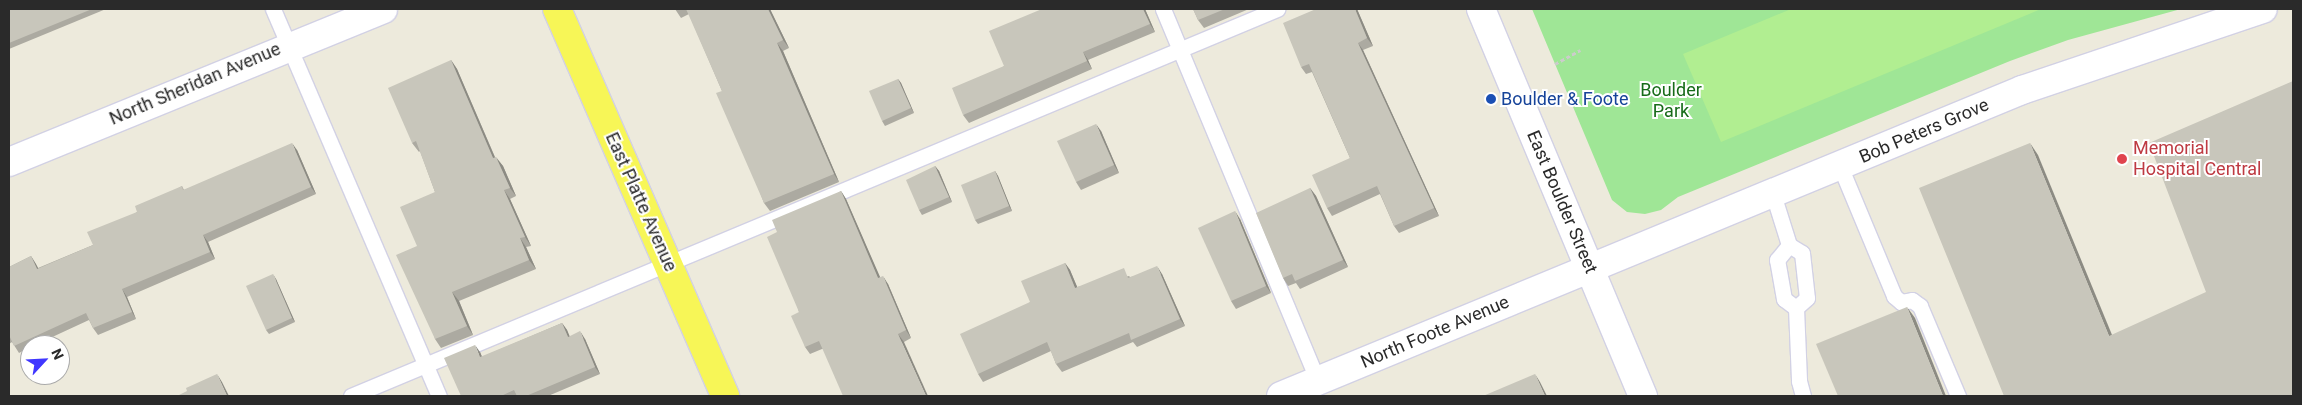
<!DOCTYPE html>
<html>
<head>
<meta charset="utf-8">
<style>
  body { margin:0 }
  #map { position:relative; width:2302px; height:405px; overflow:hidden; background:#edeadc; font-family:Roboto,sans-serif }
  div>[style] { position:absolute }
  .green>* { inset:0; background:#9fe696 }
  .pitch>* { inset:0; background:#b1ee91 }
  .path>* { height:3px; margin-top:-1.5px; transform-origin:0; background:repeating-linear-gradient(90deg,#ccc 0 4px,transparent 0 6.5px) }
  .roads { filter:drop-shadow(1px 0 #d2d1e4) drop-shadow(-1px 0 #d2d1e4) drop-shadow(0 1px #d2d1e4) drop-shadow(0 -1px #d2d1e4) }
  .lane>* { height:15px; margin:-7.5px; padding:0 7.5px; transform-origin:7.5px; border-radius:7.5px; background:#fff }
  .street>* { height:28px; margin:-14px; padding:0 14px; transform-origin:14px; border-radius:14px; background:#fff }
  .secondary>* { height:28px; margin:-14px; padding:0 14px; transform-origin:14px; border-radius:14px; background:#fff }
  .primary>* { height:28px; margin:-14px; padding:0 14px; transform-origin:14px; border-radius:14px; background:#f7f657 }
  .wall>* { inset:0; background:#acaaa1 }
  .shaded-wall>* { inset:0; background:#8c8b83 }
  .building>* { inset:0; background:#c8c6bb }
  .dots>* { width:14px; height:14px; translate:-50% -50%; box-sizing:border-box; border:2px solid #fff; border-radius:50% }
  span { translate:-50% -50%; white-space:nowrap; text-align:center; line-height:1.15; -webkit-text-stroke:4px #fff; paint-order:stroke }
  .street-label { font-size:18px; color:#2a2a2a }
  .park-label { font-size:18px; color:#176b19 }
  .transit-label { font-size:18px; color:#164399 }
  .left { translate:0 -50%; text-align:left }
  .health-label { font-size:18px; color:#be3a42 }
  .frame { position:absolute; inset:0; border:10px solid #2a2a2a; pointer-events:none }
  .north { position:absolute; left:20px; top:335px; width:50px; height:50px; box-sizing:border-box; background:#fff; border:1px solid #aaa; border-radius:50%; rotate:65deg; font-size:14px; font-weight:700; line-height:20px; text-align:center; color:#2a2a2a }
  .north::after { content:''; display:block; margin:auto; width:18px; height:22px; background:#4037ff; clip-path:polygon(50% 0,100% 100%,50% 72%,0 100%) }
</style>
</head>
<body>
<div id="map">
  <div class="green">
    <div style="clip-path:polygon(1532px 9px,2181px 9px,2068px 40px,2010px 61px,1678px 197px,1661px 210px,1645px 214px,1627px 212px,1612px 200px)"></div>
  </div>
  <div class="pitch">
    <div style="clip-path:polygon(1791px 9px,2041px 9px,1721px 142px,1683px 54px)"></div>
  </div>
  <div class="path">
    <div style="left:1555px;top:64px;width:29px;rotate:-29deg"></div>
  </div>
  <div class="roads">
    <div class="lane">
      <div style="left:273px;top:9px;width:421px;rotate:66.8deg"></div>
      <div style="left:1163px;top:9px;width:403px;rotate:67.4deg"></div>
      <div style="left:1840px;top:166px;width:141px;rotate:67.4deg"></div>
      <div style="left:1894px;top:296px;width:9px;rotate:41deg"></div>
      <div style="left:1901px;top:302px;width:11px;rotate:-10deg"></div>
      <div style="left:1912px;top:300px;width:10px;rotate:37deg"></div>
      <div style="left:1920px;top:306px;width:98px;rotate:67.1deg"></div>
      <div style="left:1773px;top:194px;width:53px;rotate:72.6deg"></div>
      <div style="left:1789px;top:245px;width:15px;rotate:32deg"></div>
      <div style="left:1802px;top:253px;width:45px;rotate:83.7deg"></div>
      <div style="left:1807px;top:298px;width:15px;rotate:138deg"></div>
      <div style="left:1796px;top:308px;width:15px;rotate:-143deg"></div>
      <div style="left:1784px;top:299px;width:40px;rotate:-100deg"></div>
      <div style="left:1777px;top:260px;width:19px;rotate:-51deg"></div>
      <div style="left:1796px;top:308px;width:73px;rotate:87.6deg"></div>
      <div style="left:1799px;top:381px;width:16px;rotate:75deg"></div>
      <div style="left:351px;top:396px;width:1004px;rotate:-22.68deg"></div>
    </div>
    <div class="street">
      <div style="left:9px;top:162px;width:404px;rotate:-22.2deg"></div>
      <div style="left:1281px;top:396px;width:802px;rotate:-22.44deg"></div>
      <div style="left:2022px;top:90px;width:254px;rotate:-18.6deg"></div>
    </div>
    <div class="secondary">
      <div style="left:1481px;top:9px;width:420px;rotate:67.3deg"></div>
    </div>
    <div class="primary">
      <div style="left:557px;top:9px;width:422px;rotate:66.5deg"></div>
    </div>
  </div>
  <div class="wall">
    <div style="clip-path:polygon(9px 9px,106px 9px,9px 49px)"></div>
    <div style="clip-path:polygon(675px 9px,770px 9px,789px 48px,783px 51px,839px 182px,770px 211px,764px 203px,722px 91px,689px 14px,681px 18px)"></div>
    <div style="clip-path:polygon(1145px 9px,1155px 32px,1088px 60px,1092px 69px,969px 123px,963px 115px,1004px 66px)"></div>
    <div style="clip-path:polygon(1193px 9px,1249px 9px,1204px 28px,1198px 20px)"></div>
    <div style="clip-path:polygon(1357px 9px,1373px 46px,1363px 50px,1439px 216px,1399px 233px,1394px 226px,1380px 194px,1332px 216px,1327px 208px,1350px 158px,1312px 72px,1306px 74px,1301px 67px)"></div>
    <div style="clip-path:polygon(451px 60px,457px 69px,495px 157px,503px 166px,516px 196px,510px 199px,531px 246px,526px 247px,536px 269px,459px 301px,473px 335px,441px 348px,435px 339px,417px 246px,435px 192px,420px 151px,419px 152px,412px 143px)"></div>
    <div style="clip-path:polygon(898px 79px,901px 83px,914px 113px,885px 126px,882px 121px)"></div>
    <div style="clip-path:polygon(1101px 131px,1119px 173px,1081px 190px,1076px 182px)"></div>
    <div style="clip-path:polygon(297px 150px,316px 194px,208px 242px,215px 259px,127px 297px,136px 319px,98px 335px,93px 328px,89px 320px,35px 345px,30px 345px,30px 347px,19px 353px,12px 342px,9px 344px,9px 267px,31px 256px,38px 268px,93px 245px,137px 212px,182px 186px,184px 190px)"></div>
    <div style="clip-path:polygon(935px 166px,939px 171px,952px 202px,922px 215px,919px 210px)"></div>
    <div style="clip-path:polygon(995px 171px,998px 176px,1012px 211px,978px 224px,975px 220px)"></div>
    <div style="clip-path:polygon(1310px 188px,1316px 196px,1348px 267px,1300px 289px,1296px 283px,1288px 286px,1283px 278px)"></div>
    <div style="clip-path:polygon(841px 191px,846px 199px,880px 278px,888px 284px,911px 338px,904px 342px,822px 349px,810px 354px,805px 347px,799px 312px,777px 232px)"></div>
    <div style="clip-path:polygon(1240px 219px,1271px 293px,1236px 309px,1231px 301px)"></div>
    <div style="clip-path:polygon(1065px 263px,1070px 270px,1077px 287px,1129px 276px,1130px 277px,1162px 274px,1185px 326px,1137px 347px,1133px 342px,1062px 372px,1056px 364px,1051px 351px,983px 382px,978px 374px,1030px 302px)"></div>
    <div style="clip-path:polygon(276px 279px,295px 322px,269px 334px,266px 330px)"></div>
    <div style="clip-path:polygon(562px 323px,567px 330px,569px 336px,585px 339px,600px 374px,548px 396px,461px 396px,480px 352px,482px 357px)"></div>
  </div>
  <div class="shaded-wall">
    <div style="clip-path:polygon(768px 9px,770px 9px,789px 48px,783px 40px)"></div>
    <div style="clip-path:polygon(1143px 9px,1145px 9px,1155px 32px,1150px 24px)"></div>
    <div style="clip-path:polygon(1355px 9px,1357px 9px,1373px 46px,1367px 38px)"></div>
    <div style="clip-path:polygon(777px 43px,783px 51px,839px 182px,834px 174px)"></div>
    <div style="clip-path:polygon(1358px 43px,1363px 50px,1439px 216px,1434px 208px)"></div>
    <div style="clip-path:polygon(1083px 52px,1088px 60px,1092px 69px,1087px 61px)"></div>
    <div style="clip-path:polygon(451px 60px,457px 69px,499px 167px,493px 158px)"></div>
    <div style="clip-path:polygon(898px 79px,901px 83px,914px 113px,911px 108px)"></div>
    <div style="clip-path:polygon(1096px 124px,1101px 131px,1119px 173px,1114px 165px)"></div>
    <div style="clip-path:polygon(292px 143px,297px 150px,316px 194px,311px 187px)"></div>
    <div style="clip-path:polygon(2030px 143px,2038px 155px,2117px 347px,2109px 336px)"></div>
    <div style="clip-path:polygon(496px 157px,503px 166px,516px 196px,510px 188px)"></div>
    <div style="clip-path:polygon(935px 166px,939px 171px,952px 202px,949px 197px)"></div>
    <div style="clip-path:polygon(995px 171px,998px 176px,1012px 211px,1009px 206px)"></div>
    <div style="clip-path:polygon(1310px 188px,1316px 196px,1348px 267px,1343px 260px)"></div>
    <div style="clip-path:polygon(504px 190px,510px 199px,531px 246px,525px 237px)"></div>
    <div style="clip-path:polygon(841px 191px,846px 199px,884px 286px,878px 278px)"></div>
    <div style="clip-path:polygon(1235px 211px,1240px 219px,1271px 293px,1266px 286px)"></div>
    <div style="clip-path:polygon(203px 235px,208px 242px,215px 259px,210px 252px)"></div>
    <div style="clip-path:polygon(520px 238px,526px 247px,536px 269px,529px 260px)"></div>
    <div style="clip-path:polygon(31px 256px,36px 264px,42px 276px,37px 269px)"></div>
    <div style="clip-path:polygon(1065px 263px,1070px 270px,1081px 296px,1075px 288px)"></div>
    <div style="clip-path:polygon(1157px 266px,1162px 274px,1185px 326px,1180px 319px)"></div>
    <div style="clip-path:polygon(273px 274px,276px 279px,295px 322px,292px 318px)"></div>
    <div style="clip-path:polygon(883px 276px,888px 284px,911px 338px,906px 330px)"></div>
    <div style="clip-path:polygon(122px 289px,127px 297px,136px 319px,132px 312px)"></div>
    <div style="clip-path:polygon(452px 292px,459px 301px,473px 335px,467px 326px)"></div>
    <div style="clip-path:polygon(1907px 307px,1915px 318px,1946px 396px,1943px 396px)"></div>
    <div style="clip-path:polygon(562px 323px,567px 330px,573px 344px,568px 337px)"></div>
    <div style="clip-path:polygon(580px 331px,585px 339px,600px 374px,595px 367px)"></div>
    <div style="clip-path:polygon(898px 334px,904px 342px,928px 396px,926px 396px)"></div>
    <div style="clip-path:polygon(475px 345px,480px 352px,485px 364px,480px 357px)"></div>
    <div style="clip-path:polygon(217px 374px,222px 382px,229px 396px,227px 396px)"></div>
    <div style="clip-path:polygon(1535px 374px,1540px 382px,1547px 396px,1545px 396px)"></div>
  </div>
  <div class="building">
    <div style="clip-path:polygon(9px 9px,92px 9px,9px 43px)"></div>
    <div style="clip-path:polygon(686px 9px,768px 9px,783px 40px,777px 43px,834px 174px,764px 203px,716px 93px,722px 91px)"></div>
    <div style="clip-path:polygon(1042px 9px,1143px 9px,1150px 24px,1083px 52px,1087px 61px,963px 115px,952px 88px,1004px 66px,989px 31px)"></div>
    <div style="clip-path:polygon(1193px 9px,1225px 9px,1198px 20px)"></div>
    <div style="clip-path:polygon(1316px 9px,1355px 9px,1367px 38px,1358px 43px,1434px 208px,1394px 226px,1377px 186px,1327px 208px,1312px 175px,1350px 158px,1309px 64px,1301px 67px,1283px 23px)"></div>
    <div style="clip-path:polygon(451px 60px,493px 158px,496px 157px,510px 188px,504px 190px,525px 237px,520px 238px,529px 260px,452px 292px,467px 326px,435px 339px,396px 255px,417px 246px,400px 207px,435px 192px,416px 141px,412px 143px,388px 88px)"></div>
    <div style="clip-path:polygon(898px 79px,911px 108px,882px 121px,869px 91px)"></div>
    <div style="clip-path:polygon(2293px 81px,2293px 396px,2004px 396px,1919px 188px,2030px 143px,2109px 336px,2206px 292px,2149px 143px)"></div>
    <div style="clip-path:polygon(1096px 124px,1114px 165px,1076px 182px,1057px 141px)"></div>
    <div style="clip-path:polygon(292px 143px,311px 187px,203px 235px,210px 252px,122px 289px,132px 312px,93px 328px,86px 313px,14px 346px,9px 335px,9px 267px,31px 256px,37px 269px,93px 245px,87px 232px,137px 212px,135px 206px,182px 186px,183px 190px)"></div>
    <div style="clip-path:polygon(935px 166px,949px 197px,919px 210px,906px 180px)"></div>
    <div style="clip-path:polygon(995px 171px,1009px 206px,975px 220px,961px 185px)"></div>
    <div style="clip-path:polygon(1310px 188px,1343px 260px,1295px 281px,1292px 274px,1283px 278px,1256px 213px)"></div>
    <div style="clip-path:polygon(841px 191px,878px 278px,883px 276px,906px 330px,898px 334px,926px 396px,843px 396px,819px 341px,805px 347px,791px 316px,799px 312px,767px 237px,777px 232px,772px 220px)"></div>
    <div style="clip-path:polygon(1235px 211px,1266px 286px,1231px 301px,1198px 228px)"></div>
    <div style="clip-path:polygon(1065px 263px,1075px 288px,1124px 268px,1128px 278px,1157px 266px,1180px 319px,1131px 340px,1129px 333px,1056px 364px,1047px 342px,978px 374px,960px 334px,1030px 302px,1021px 281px)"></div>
    <div style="clip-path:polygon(273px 274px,292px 318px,266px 330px,246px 286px)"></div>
    <div style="clip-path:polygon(1907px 307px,1943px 396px,1838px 396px,1816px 344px)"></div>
    <div style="clip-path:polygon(562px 323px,568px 337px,580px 331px,595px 367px,526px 396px,517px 396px,514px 390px,501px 396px,461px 396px,444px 358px,475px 345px,480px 357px)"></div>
    <div style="clip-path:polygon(217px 374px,227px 396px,177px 396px,187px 391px,186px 388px)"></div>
    <div style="clip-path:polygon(1535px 374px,1545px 396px,1483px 396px)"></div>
  </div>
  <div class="dots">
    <div style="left:1491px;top:99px;background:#1a4fb4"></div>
    <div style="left:2122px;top:159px;background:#e0444e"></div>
  </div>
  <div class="street-label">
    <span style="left:195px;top:84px;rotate:-23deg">North Sheridan Avenue</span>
    <span style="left:1924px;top:131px;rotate:-23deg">Bob Peters Grove</span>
    <span style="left:641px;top:202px;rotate:66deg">East Platte Avenue</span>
    <span style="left:1562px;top:202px;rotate:67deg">East Boulder Street</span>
    <span style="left:1435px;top:332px;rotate:-23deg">North Foote Avenue</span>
  </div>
  <div class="park-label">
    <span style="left:1671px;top:101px">Boulder<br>Park</span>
  </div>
  <div class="transit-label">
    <span class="left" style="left:1501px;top:99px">Boulder &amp; Foote</span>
  </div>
  <div class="health-label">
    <span class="left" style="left:2133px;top:159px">Memorial<br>Hospital Central</span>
  </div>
  <div class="frame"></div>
  <div class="north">N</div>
</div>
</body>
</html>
